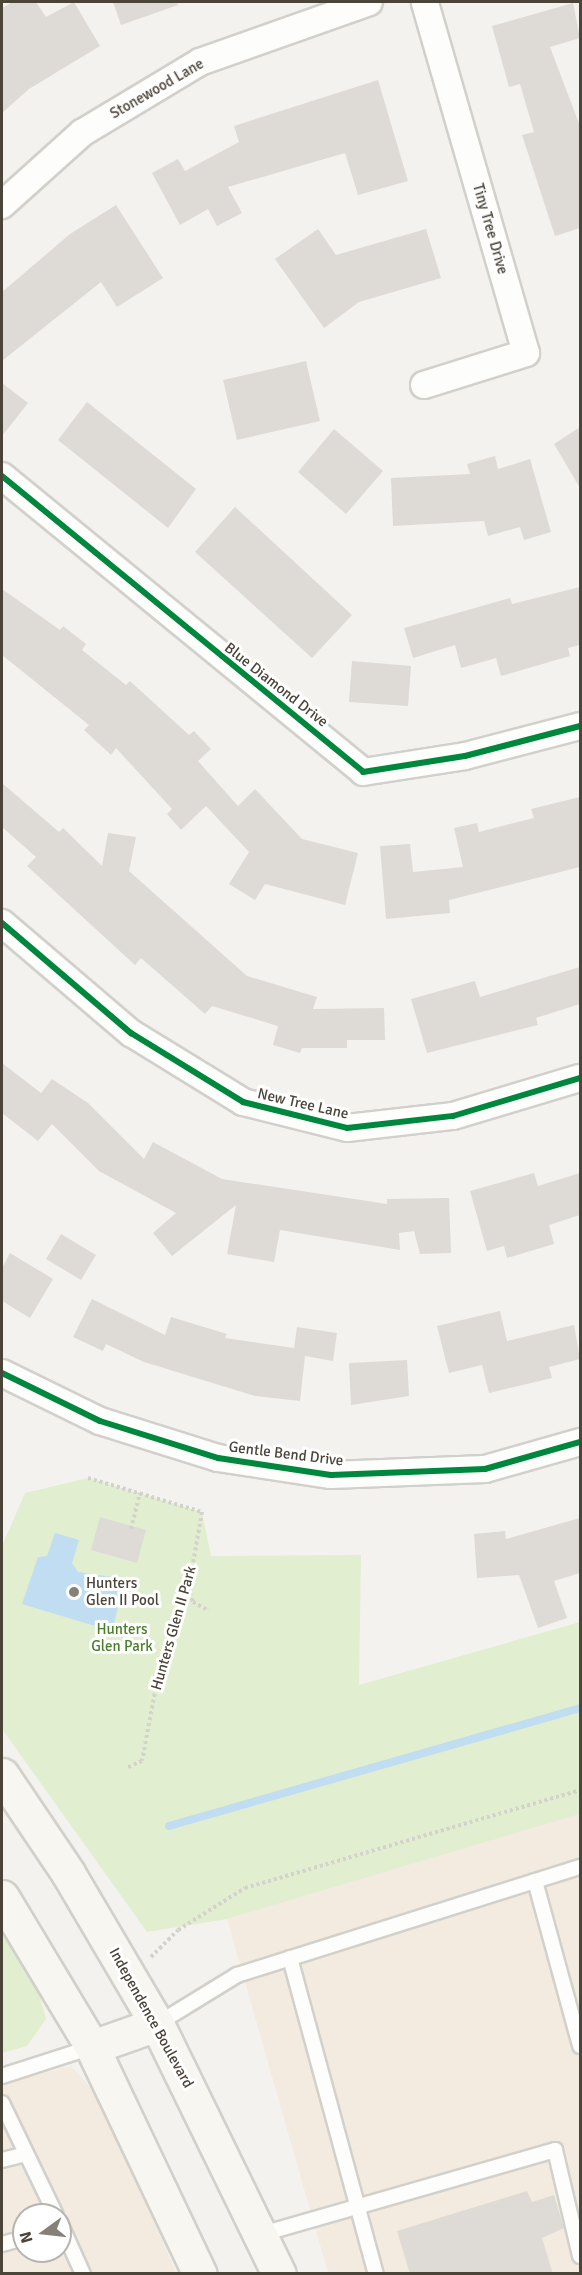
<!DOCTYPE html>
<html>
<head>
<meta charset="utf-8">
<style>
  body { margin:0 }
  #map { position:relative; width:582px; height:2275px; overflow:hidden; background:#f4f2ee; font-family:Signika,sans-serif }
  div>[style] { position:absolute }
  .commercial>* { inset:0; background:#f3ebdf }
  .green>* { inset:0; background:#e1eecf }
  .water>* { inset:0; background:#c0ddf1 }
  .stream>* { height:8px; margin:-4px; padding:0 4px; transform-origin:4px; border-radius:4px; background:#c0ddf1 }
  .building>* { inset:0; background:#dedbd6 }
  .path>* { height:4px; margin-top:-2px; transform-origin:0; background:repeating-linear-gradient(90deg,#d3d2cc 0 3px,transparent 0 6px) }
  .roads { filter:drop-shadow(2px 0 #d2d0cb) drop-shadow(-2px 0 #d2d0cb) drop-shadow(0 2px #d2d0cb) drop-shadow(0 -2px #d2d0cb) }
  .lane>* { height:14px; margin:-7px; padding:0 7px; transform-origin:7px; border-radius:7px; background:#fdfdfc }
  .street>* { height:26px; margin:-13px; padding:0 13px; transform-origin:13px; border-radius:13px; background:#fdfdfc }
  .secondary>* { height:33px; margin:-16.5px; padding:0 16.5px; transform-origin:16.5px; border-radius:16.5px; background:#f7f6f1 }
  .cycleway>* { height:6px; margin:-3px; padding:0 3px; transform-origin:3px; border-radius:3px; background:#00873e }
  .dots>* { width:16px; height:16px; translate:-50% -50%; box-sizing:border-box; border:3px solid #fff; border-radius:50% }
  span { translate:-50% -50%; white-space:nowrap; text-align:center; line-height:1.15; -webkit-text-stroke:6px #fff; paint-order:stroke }
  .street-label { font-size:15px; color:#4b4439 }
  .poi-label { font-size:15px; color:#4b4439 }
  .left { translate:0 -50%; text-align:left }
  .park-label { font-size:15px; color:#4a7f2a }
  .frame { position:absolute; inset:0; border:3px solid #4b4439; pointer-events:none }
  .north { position:absolute; left:12px; top:2203px; width:60px; height:60px; box-sizing:border-box; background:#fff; border:2px solid #b7b4b0; border-radius:50%; rotate:255deg; font-size:16px; font-weight:700; line-height:24px; text-align:center; color:#4b4439 }
  .north::after { content:''; display:block; margin:auto; width:21px; height:27px; background:#868178; clip-path:polygon(50% 0,100% 100%,50% 72%,0 100%) }
</style>
</head>
<body>
<div id="map">
  <div class="commercial">
    <div style="clip-path:polygon(580px 1814px,580px 2273px,328px 2273px,227px 1919px)"></div>
    <div style="clip-path:polygon(evenodd,71px 2066px,103px 2101px,176px 2273px,2px 2274px,2px 2084px,71px 2066px,24px 2215px,60px 2215px,60px 2251px,24px 2251px,24px 2215px)"></div>
  </div>
  <div class="green">
    <div style="clip-path:polygon(88px 1478px,202px 1512px,211px 1556px,361px 1555px,359px 1685px,580px 1622px,580px 1814px,227px 1919px,147px 1932px,2px 1729px,2px 1546px,25px 1493px)"></div>
    <div style="clip-path:polygon(2px 1926px,37px 1985px,46px 2019px,27px 2046px,2px 2053px)"></div>
  </div>
  <div class="water">
    <div style="clip-path:polygon(55px 1533px,79px 1540px,72px 1563px,78px 1572px,125px 1579px,112px 1631px,22px 1604px,38px 1557px,47px 1556px)"></div>
  </div>
  <div class="stream">
    <div style="left:169px;top:1826px;width:428px;rotate:-16deg"></div>
  </div>
  <div class="building">
    <div style="clip-path:polygon(12px 2px,36px 2px,46px 17px,74px 2px,100px 46px,29px 89px,2px 113px,2px 8px)"></div>
    <div style="clip-path:polygon(113px 2px,177px 2px,178px 5px,121px 25px)"></div>
    <div style="clip-path:polygon(573px 3px,580px 38px,550px 47px,580px 126px,580px 228px,555px 236px,522px 135px,534px 132px,520px 84px,509px 87px,492px 26px)"></div>
    <div style="clip-path:polygon(378px 80px,408px 181px,358px 195px,345px 153px,228px 187px,242px 213px,217px 226px,208px 209px,180px 225px,152px 173px,178px 159px,185px 171px,239px 142px,234px 126px)"></div>
    <div style="clip-path:polygon(116px 205px,163px 278px,117px 307px,101px 282px,2px 361px,2px 292px,70px 234px)"></div>
    <div style="clip-path:polygon(318px 229px,336px 255px,426px 229px,441px 278px,359px 302px,324px 328px,275px 259px)"></div>
    <div style="clip-path:polygon(306px 361px,320px 421px,237px 440px,223px 380px)"></div>
    <div style="clip-path:polygon(2px 383px,28px 403px,2px 436px)"></div>
    <div style="clip-path:polygon(87px 402px,196px 489px,168px 528px,58px 440px)"></div>
    <div style="clip-path:polygon(580px 427px,580px 488px,554px 444px)"></div>
    <div style="clip-path:polygon(334px 429px,383px 471px,346px 514px,298px 472px)"></div>
    <div style="clip-path:polygon(495px 456px,498px 469px,530px 459px,551px 532px,524px 540px,520px 527px,488px 536px,484px 521px,393px 526px,391px 478px,470px 474px,467px 464px)"></div>
    <div style="clip-path:polygon(235px 507px,352px 615px,312px 658px,195px 552px)"></div>
    <div style="clip-path:polygon(580px 587px,580px 645px,568px 648px,570px 656px,501px 676px,496px 658px,461px 668px,455px 645px,413px 658px,404px 628px,510px 598px,512px 604px)"></div>
    <div style="clip-path:polygon(2px 589px,60px 630px,63px 626px,86px 644px,82px 650px,126px 685px,130px 681px,189px 735px,194px 731px,211px 749px,198px 761px,238px 806px,255px 789px,302px 839px,358px 853px,345px 905px,265px 884px,255px 900px,229px 884px,249px 852px,206px 806px,181px 830px,167px 814px,172px 809px,116px 748px,111px 755px,84px 730px,89px 725px,2px 655px)"></div>
    <div style="clip-path:polygon(352px 661px,411px 666px,408px 706px,349px 702px)"></div>
    <div style="clip-path:polygon(2px 783px,59px 832px,63px 828px,102px 866px,108px 833px,136px 837px,129px 871px,247px 976px,317px 997px,313px 1009px,384px 1008px,385px 1040px,347px 1040px,347px 1048px,302px 1048px,300px 1053px,273px 1045px,278px 1026px,212px 1006px,205px 1014px,141px 958px,135px 965px,27px 866px,36px 857px,2px 827px)"></div>
    <div style="clip-path:polygon(580px 797px,580px 867px,449px 900px,450px 913px,386px 919px,380px 846px,410px 844px,413px 872px,463px 867px,454px 828px,477px 823px,479px 832px,534px 818px,531px 809px)"></div>
    <div style="clip-path:polygon(580px 967px,580px 1004px,536px 1018px,538px 1025px,427px 1053px,411px 999px,475px 981px,480px 997px)"></div>
    <div style="clip-path:polygon(2px 1063px,41px 1093px,52px 1079px,88px 1103px,144px 1159px,153px 1142px,222px 1179px,387px 1204px,387px 1199px,449px 1198px,451px 1253px,420px 1254px,414px 1231px,399px 1233px,400px 1250px,280px 1230px,274px 1262px,227px 1254px,236px 1205px,172px 1256px,153px 1233px,176px 1213px,99px 1171px,52px 1124px,38px 1141px,2px 1113px)"></div>
    <div style="clip-path:polygon(534px 1173px,538px 1186px,580px 1173px,580px 1215px,549px 1225px,554px 1244px,507px 1258px,504px 1246px,487px 1251px,470px 1191px)"></div>
    <div style="clip-path:polygon(61px 1234px,96px 1255px,81px 1280px,46px 1259px)"></div>
    <div style="clip-path:polygon(10px 1253px,53px 1279px,30px 1318px,2px 1301px,2px 1268px)"></div>
    <div style="clip-path:polygon(92px 1299px,165px 1335px,171px 1317px,227px 1334px,225px 1338px,294px 1348px,297px 1327px,337px 1333px,333px 1361px,305px 1356px,300px 1401px,255px 1396px,144px 1362px,106px 1344px,103px 1351px,73px 1337px)"></div>
    <div style="clip-path:polygon(500px 1311px,507px 1341px,574px 1325px,580px 1359px,549px 1367px,552px 1378px,489px 1393px,482px 1365px,449px 1373px,437px 1326px)"></div>
    <div style="clip-path:polygon(407px 1360px,409px 1396px,351px 1405px,349px 1363px)"></div>
    <div style="clip-path:polygon(100px 1517px,146px 1530px,137px 1563px,91px 1550px)"></div>
    <div style="clip-path:polygon(580px 1518px,580px 1573px,554px 1581px,567px 1618px,538px 1628px,519px 1575px,477px 1578px,474px 1534px,505px 1531px,506px 1539px)"></div>
    <div style="clip-path:polygon(527px 2191px,532px 2202px,554px 2195px,564px 2228px,542px 2238px,553px 2274px,410px 2274px,397px 2231px)"></div>
  </div>
  <div class="path">
    <div style="left:88px;top:1478px;width:119px;rotate:16.6deg"></div>
    <div style="left:202px;top:1512px;width:69px;rotate:100deg"></div>
    <div style="left:190px;top:1580px;width:101px;rotate:108.4deg"></div>
    <div style="left:158px;top:1676px;width:86px;rotate:100.7deg"></div>
    <div style="left:142px;top:1761px;width:17px;rotate:156deg"></div>
    <div style="left:131px;top:1529px;width:37px;rotate:-76deg"></div>
    <div style="left:188px;top:1587px;width:16px;rotate:72deg"></div>
    <div style="left:193px;top:1602px;width:18px;rotate:29deg"></div>
    <div style="left:151px;top:1957px;width:38px;rotate:-45deg"></div>
    <div style="left:178px;top:1930px;width:79px;rotate:-32.1deg"></div>
    <div style="left:245px;top:1888px;width:349px;rotate:-16.3deg"></div>
  </div>
  <div class="roads">
    <div class="lane">
      <div style="left:535px;top:1881px;width:171px;rotate:74.7deg"></div>
      <div style="left:290px;top:1958px;width:327px;rotate:74.8deg"></div>
      <div style="left:157px;top:2024px;width:94px;rotate:-31.5deg"></div>
      <div style="left:237px;top:1975px;width:360px;rotate:-17.5deg"></div>
      <div style="left:2px;top:2076px;width:95px;rotate:-17.9deg"></div>
      <div style="left:2px;top:2103px;width:124px;rotate:64.3deg"></div>
      <div style="left:2px;top:2160px;width:25px;rotate:-14deg"></div>
      <div style="left:60px;top:2223px;width:56px;rotate:65.7deg"></div>
      <div style="left:262px;top:2234px;width:305px;rotate:-16deg"></div>
      <div style="left:555px;top:2150px;width:109px;rotate:76.7deg"></div>
      <div style="left:2px;top:2244px;width:23px;rotate:-15deg"></div>
    </div>
    <div class="street">
      <div style="left:2px;top:205px;width:108px;rotate:-42deg"></div>
      <div style="left:82px;top:133px;width:138px;rotate:-31deg"></div>
      <div style="left:200px;top:62px;width:179px;rotate:-19.5deg"></div>
      <div style="left:424px;top:385px;width:107px;rotate:-17.4deg"></div>
      <div style="left:526px;top:353px;width:365px;rotate:-106.1deg"></div>
      <div style="left:2px;top:476px;width:467px;rotate:39.3deg"></div>
      <div style="left:363px;top:772px;width:103px;rotate:-8.9deg"></div>
      <div style="left:465px;top:756px;width:119px;rotate:-14.6deg"></div>
      <div style="left:2px;top:923px;width:170px;rotate:40.5deg"></div>
      <div style="left:131px;top:1033px;width:132px;rotate:31.6deg"></div>
      <div style="left:243px;top:1102px;width:107px;rotate:14deg"></div>
      <div style="left:347px;top:1128px;width:107px;rotate:-6.5deg"></div>
      <div style="left:453px;top:1116px;width:133px;rotate:-16.7deg"></div>
      <div style="left:2px;top:1373px;width:109px;rotate:26.1deg"></div>
      <div style="left:100px;top:1421px;width:124px;rotate:17.4deg"></div>
      <div style="left:218px;top:1458px;width:114px;rotate:8.6deg"></div>
      <div style="left:331px;top:1475px;width:154px;rotate:-2.2deg"></div>
      <div style="left:485px;top:1469px;width:99px;rotate:-15.9deg"></div>
    </div>
    <div class="secondary">
      <div style="left:2px;top:1775px;width:118px;rotate:56deg"></div>
      <div style="left:68px;top:1873px;width:175px;rotate:59.5deg"></div>
      <div style="left:157px;top:2024px;width:278px;rotate:64deg"></div>
      <div style="left:2px;top:1897px;width:175px;rotate:59deg"></div>
      <div style="left:92px;top:2047px;width:251px;rotate:64.6deg"></div>
      <div style="left:92px;top:2047px;width:69px;rotate:-19.5deg"></div>
    </div>
  </div>
  <div class="cycleway">
    <div style="left:2px;top:476px;width:467px;rotate:39.3deg"></div>
    <div style="left:363px;top:772px;width:103px;rotate:-8.9deg"></div>
    <div style="left:465px;top:756px;width:119px;rotate:-14.6deg"></div>
    <div style="left:2px;top:923px;width:170px;rotate:40.5deg"></div>
    <div style="left:131px;top:1033px;width:132px;rotate:31.6deg"></div>
    <div style="left:243px;top:1102px;width:107px;rotate:14deg"></div>
    <div style="left:347px;top:1128px;width:107px;rotate:-6.5deg"></div>
    <div style="left:453px;top:1116px;width:133px;rotate:-16.7deg"></div>
    <div style="left:2px;top:1373px;width:109px;rotate:26.1deg"></div>
    <div style="left:100px;top:1421px;width:124px;rotate:17.4deg"></div>
    <div style="left:218px;top:1458px;width:114px;rotate:8.6deg"></div>
    <div style="left:331px;top:1475px;width:154px;rotate:-2.2deg"></div>
    <div style="left:485px;top:1469px;width:99px;rotate:-15.9deg"></div>
  </div>
  <div class="dots">
    <div style="left:74px;top:1592px;background:#868178"></div>
  </div>
  <div class="street-label">
    <span style="left:157px;top:89px;rotate:-30deg">Stonewood Lane</span>
    <span style="left:490px;top:229px;rotate:74deg">Tiny Tree Drive</span>
    <span style="left:276px;top:685px;rotate:38deg">Blue Diamond Drive</span>
    <span style="left:303px;top:1104px;rotate:13deg">New Tree Lane</span>
    <span style="left:286px;top:1454px;rotate:7deg">Gentle Bend Drive</span>
    <span style="left:174px;top:1628px;rotate:-74deg">Hunters Glen II Park</span>
    <span style="left:151px;top:2018px;rotate:61deg">Independence Boulevard</span>
  </div>
  <div class="poi-label">
    <span class="left" style="left:86px;top:1592px">Hunters<br>Glen II Pool</span>
  </div>
  <div class="park-label">
    <span style="left:122px;top:1638px">Hunters<br>Glen Park</span>
  </div>
  <div class="frame"></div>
  <div class="north">N</div>
</div>
</body>
</html>
